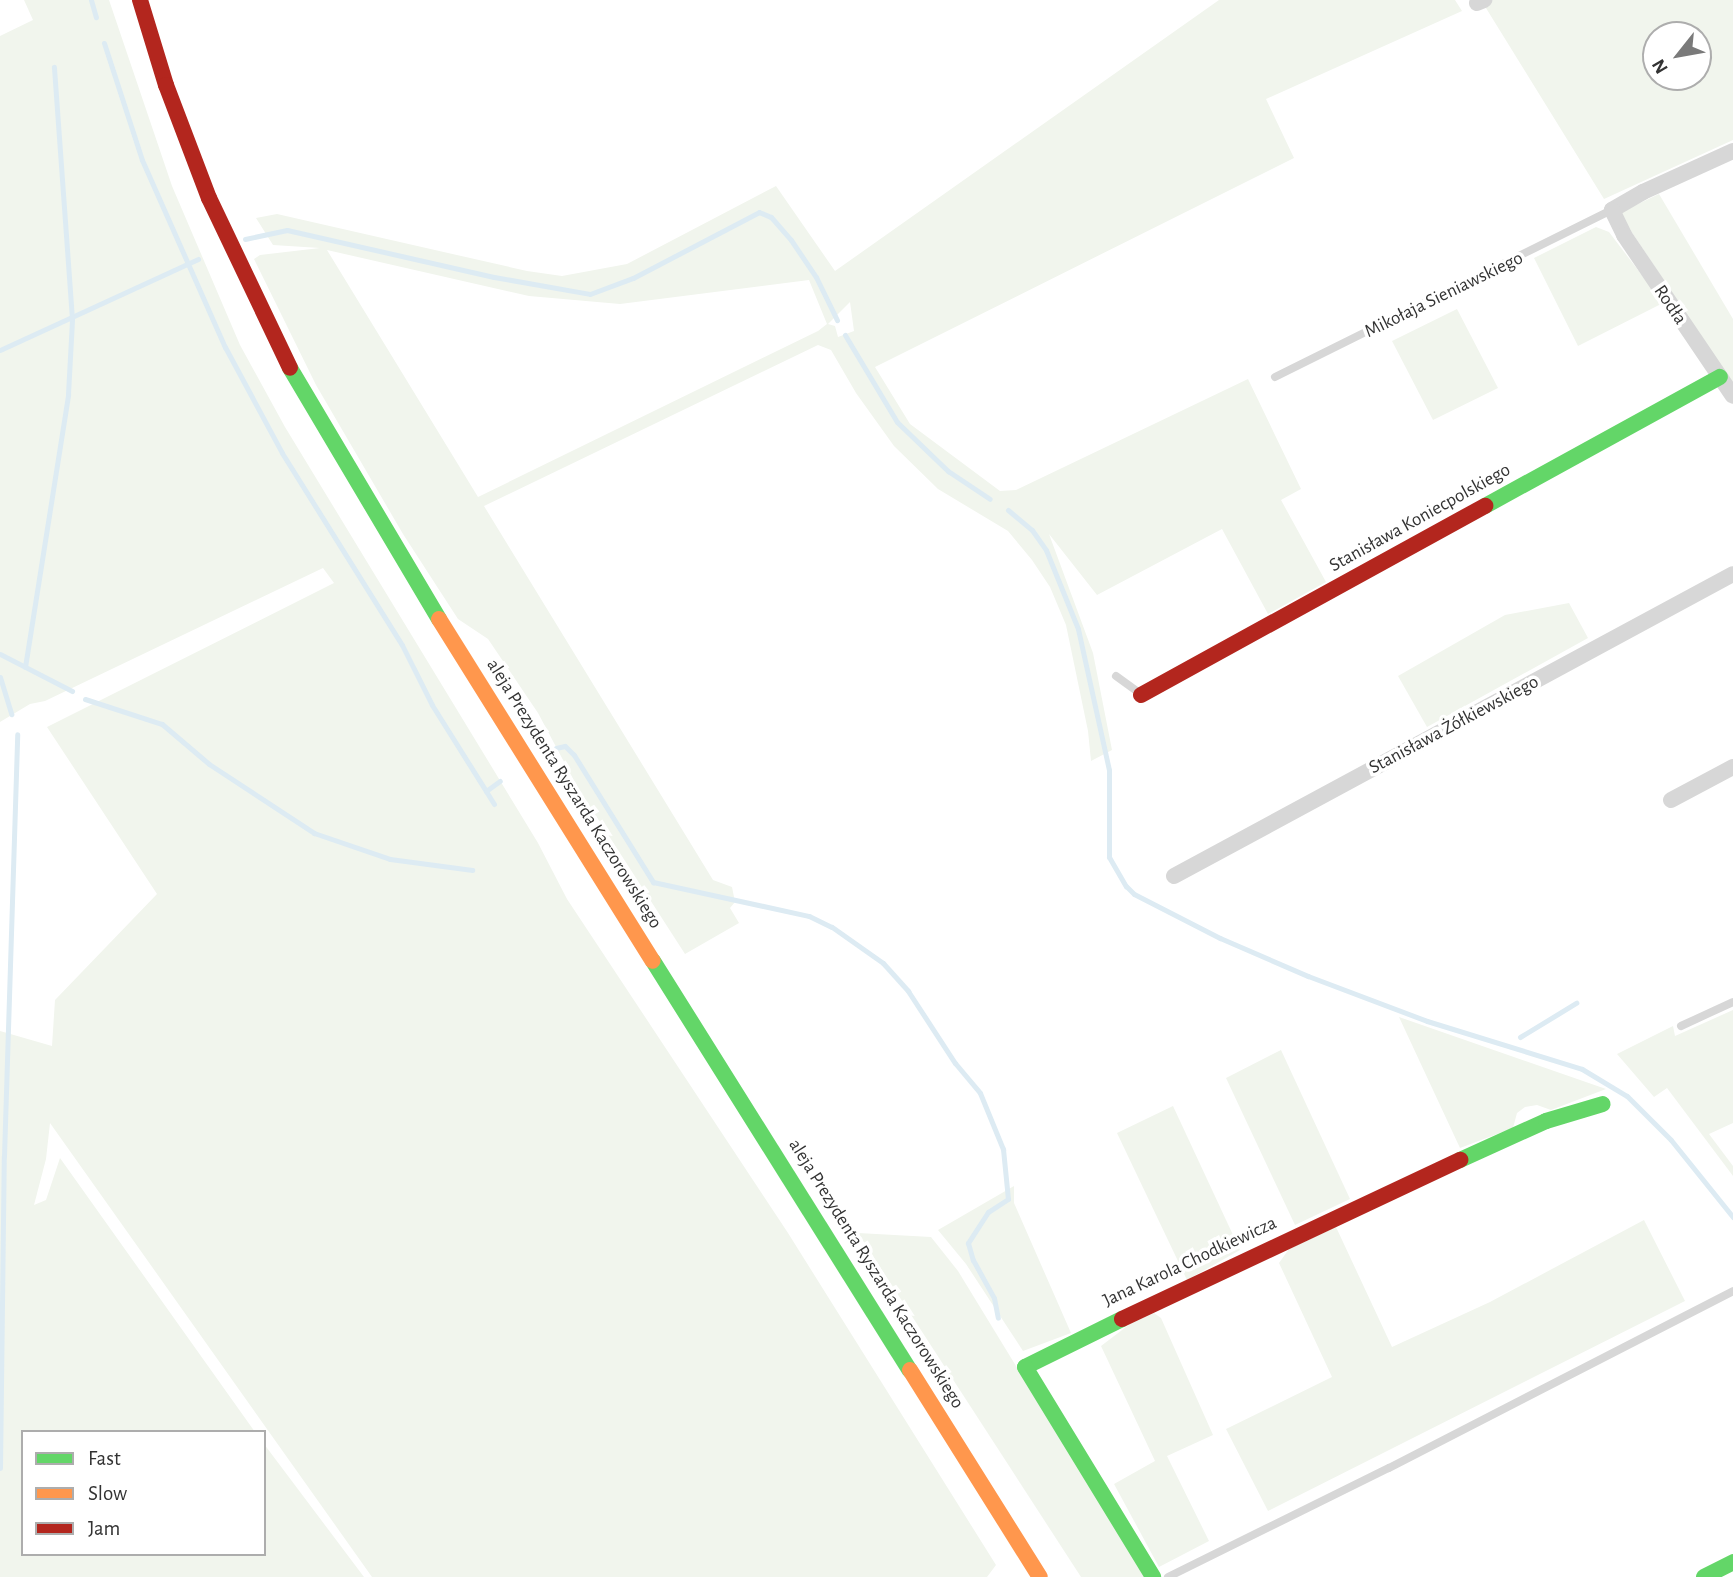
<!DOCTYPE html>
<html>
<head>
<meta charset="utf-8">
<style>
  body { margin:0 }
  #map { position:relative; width:1733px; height:1577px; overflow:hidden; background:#fff; font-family:"Alegreya Sans",sans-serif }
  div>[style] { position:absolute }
  .green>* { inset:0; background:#f1f5ed }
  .stream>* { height:5px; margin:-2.5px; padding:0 2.5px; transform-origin:2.5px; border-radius:2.5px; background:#ddebf3 }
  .lane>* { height:8px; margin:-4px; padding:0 4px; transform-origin:4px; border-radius:4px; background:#d7d7d7 }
  .street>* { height:16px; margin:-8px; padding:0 8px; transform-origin:8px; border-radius:8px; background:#d7d7d7 }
  .fast>* { height:16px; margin:-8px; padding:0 8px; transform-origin:8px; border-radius:8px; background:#63d668 }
  .slow>* { height:16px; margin:-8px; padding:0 8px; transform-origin:8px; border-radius:8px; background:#ff974d }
  .jam>* { height:16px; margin:-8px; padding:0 8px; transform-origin:8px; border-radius:8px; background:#b3261e }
  span { translate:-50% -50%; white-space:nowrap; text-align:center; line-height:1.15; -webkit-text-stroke:7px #fff; paint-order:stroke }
  .street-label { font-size:19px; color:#333 }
  .legend { position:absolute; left:21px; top:1430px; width:245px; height:126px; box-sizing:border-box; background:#fff; border:2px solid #adadad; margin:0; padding:9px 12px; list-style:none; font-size:21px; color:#333 }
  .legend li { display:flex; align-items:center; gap:14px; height:35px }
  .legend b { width:35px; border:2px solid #adadad }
  .north { position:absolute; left:1642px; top:21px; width:70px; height:70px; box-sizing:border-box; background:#fff; border:2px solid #adadad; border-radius:50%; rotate:239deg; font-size:19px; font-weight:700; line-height:28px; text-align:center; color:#333 }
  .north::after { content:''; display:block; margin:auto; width:24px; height:32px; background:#7a7a7a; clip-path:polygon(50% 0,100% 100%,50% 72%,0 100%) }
</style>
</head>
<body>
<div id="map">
  <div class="green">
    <div style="clip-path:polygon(24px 0,109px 0,172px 186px,240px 345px,285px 427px,538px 843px,567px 899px,788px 1233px,996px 1565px,987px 1577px,372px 1577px,50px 1123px,46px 1159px,34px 1205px,46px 1200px,60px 1158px,255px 1432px,23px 1432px,23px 1554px,264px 1554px,264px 1444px,364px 1577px,0 1577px,0 1031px,52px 1046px,55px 1000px,157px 894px,47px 727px,334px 583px,323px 568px,45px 701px,30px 704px,0 722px,0 36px,33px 20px)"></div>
    <div style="clip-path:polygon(evenodd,1219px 0,1455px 0,1462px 11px,1266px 99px,1294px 158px,875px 367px,910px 424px,1000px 491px,1016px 490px,1248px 379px,1301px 489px,1281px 500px,1326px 582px,1268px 614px,1222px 529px,1097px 595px,1049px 534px,1093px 653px,1112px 750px,1091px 761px,1088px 731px,1066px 625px,1050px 587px,1032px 560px,1008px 531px,938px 489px,894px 446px,856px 393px,831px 350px,818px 345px,484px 506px,713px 880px,732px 887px,735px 902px,730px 908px,739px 923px,685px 954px,578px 788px,538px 713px,488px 639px,458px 619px,403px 534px,316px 385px,254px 259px,260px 255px,320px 248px,273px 245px,256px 218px,277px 214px,527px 271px,562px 276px,627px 264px,776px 186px,835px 271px,1219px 0,327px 250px,529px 296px,620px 304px,809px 280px,827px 324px,818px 331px,478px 497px,327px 250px,1219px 0,850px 302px,854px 331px,838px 337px,835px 326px,828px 324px,850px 302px)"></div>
    <div style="clip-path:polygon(evenodd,1481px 0,1733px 0,1733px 140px,1604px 199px,1481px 0,1656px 35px,1698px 35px,1698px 77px,1656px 77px,1656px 35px)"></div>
    <div style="clip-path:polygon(1659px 194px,1733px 319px,1733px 384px,1619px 213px)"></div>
    <div style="clip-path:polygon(1596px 227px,1609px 232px,1663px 303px,1578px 346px,1534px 258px)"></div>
    <div style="clip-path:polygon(1457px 309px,1498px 388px,1433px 420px,1392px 341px)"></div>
    <div style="clip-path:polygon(1569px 603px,1588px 638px,1427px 727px,1398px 676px,1505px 615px)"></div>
    <div style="clip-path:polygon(1733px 1010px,1733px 1123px,1709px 1134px,1733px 1166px,1733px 1176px,1667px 1088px,1654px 1097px,1617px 1054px,1673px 1026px,1675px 1036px)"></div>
    <div style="clip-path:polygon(1399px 1017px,1606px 1089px,1551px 1110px,1537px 1105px,1525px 1107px,1517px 1113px,1513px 1128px,1460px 1148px)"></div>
    <div style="clip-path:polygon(1281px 1050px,1350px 1199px,1295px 1225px,1226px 1078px)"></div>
    <div style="clip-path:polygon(1173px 1106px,1240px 1250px,1187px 1280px,1117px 1133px)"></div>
    <div style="clip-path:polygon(1014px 1186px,1014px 1203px,1071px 1333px,1023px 1351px,966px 1264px,938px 1230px)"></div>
    <div style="clip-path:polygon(1644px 1220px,1685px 1301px,1268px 1511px,1226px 1429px,1332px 1377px,1279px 1263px,1289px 1249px,1336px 1227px,1392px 1347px,1490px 1302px)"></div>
    <div style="clip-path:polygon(858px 1233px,931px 1237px,958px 1271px,1145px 1577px,1081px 1577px)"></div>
    <div style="clip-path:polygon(1154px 1313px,1161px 1318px,1213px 1435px,1167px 1456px,1209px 1541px,1159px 1567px,1114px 1484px,1155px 1461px,1101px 1346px,1130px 1324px)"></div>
  </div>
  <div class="stream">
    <div style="left:91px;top:0;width:18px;rotate:74deg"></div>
    <div style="left:104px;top:43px;width:123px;rotate:72deg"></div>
    <div style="left:142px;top:160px;width:205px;rotate:66.1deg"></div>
    <div style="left:225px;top:347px;width:120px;rotate:61.7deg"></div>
    <div style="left:282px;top:453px;width:226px;rotate:58deg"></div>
    <div style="left:402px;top:645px;width:67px;rotate:63.4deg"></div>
    <div style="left:432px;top:705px;width:102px;rotate:57.9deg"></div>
    <div style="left:245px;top:239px;width:43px;rotate:-12.1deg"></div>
    <div style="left:287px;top:230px;width:212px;rotate:12.8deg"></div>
    <div style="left:494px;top:277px;width:97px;rotate:10deg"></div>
    <div style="left:590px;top:294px;width:46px;rotate:-20.4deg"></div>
    <div style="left:633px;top:278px;width:142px;rotate:-27.6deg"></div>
    <div style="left:759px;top:212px;width:13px;rotate:23deg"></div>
    <div style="left:771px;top:217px;width:30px;rotate:49deg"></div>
    <div style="left:791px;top:240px;width:45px;rotate:56deg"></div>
    <div style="left:816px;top:277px;width:48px;rotate:64deg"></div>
    <div style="left:845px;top:335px;width:101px;rotate:59.1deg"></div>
    <div style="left:897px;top:422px;width:71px;rotate:43.9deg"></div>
    <div style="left:948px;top:471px;width:50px;rotate:33.7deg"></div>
    <div style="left:0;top:350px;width:218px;rotate:-24.7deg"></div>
    <div style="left:1008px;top:510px;width:31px;rotate:40deg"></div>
    <div style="left:1032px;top:530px;width:24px;rotate:55deg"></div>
    <div style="left:1046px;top:550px;width:85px;rotate:67.9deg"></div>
    <div style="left:1078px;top:629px;width:144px;rotate:77.6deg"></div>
    <div style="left:1109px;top:770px;width:87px;rotate:90deg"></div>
    <div style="left:1109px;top:857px;width:34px;rotate:60deg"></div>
    <div style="left:1126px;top:886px;width:11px;rotate:45deg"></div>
    <div style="left:1134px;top:894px;width:97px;rotate:27.1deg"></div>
    <div style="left:1220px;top:938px;width:96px;rotate:23.4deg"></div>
    <div style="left:1308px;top:976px;width:127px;rotate:20.7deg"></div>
    <div style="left:1427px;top:1021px;width:162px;rotate:17.2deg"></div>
    <div style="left:1582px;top:1069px;width:52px;rotate:31deg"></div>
    <div style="left:1627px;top:1096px;width:62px;rotate:45deg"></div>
    <div style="left:1671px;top:1140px;width:99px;rotate:51.2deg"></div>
    <div style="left:0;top:654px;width:81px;rotate:27.2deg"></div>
    <div style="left:25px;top:667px;width:276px;rotate:-81deg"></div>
    <div style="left:68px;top:394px;width:75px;rotate:-86.9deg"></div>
    <div style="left:72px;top:319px;width:253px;rotate:-94.1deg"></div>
    <div style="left:0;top:677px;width:39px;rotate:73deg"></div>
    <div style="left:85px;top:699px;width:81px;rotate:18deg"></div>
    <div style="left:162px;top:724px;width:62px;rotate:40.4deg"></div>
    <div style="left:209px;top:764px;width:126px;rotate:33.3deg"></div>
    <div style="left:314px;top:833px;width:80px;rotate:18.9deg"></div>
    <div style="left:390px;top:859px;width:83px;rotate:7.6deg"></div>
    <div style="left:556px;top:748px;width:9px;rotate:-13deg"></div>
    <div style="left:565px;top:746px;width:13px;rotate:45deg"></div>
    <div style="left:574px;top:755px;width:150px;rotate:58.1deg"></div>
    <div style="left:653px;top:882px;width:160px;rotate:12.3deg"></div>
    <div style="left:809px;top:916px;width:25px;rotate:26deg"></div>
    <div style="left:832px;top:927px;width:62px;rotate:35.2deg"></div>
    <div style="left:883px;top:963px;width:38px;rotate:48deg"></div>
    <div style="left:908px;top:991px;width:86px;rotate:56.9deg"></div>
    <div style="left:955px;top:1063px;width:39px;rotate:50deg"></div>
    <div style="left:980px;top:1093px;width:61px;rotate:67.7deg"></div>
    <div style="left:1003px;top:1149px;width:50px;rotate:84.3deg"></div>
    <div style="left:1008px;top:1199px;width:24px;rotate:147deg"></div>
    <div style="left:988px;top:1212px;width:37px;rotate:123deg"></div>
    <div style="left:968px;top:1243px;width:18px;rotate:74deg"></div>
    <div style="left:973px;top:1260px;width:43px;rotate:61.1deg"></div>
    <div style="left:994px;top:1298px;width:20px;rotate:79deg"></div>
    <div style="left:494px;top:804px;width:15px;rotate:-122deg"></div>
    <div style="left:486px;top:791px;width:17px;rotate:-36deg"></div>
    <div style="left:1520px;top:1037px;width:66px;rotate:-31.3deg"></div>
    <div style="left:0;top:1468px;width:312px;rotate:-89.3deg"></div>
    <div style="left:4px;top:1156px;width:422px;rotate:-88.2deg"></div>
  </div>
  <div class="lane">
    <div style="left:1275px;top:377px;width:376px;rotate:-26.4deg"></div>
    <div style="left:1116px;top:676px;width:29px;rotate:36deg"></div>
    <div style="left:1681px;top:1026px;width:57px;rotate:-24.8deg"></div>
    <div style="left:1168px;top:1577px;width:246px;rotate:-26.3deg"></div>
    <div style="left:1389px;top:1468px;width:387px;rotate:-27.2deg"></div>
  </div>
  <div class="street">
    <div style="left:1477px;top:3px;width:8px;rotate:-23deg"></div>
    <div style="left:1733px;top:151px;width:99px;rotate:155.5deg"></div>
    <div style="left:1643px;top:192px;width:36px;rotate:150deg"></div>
    <div style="left:1612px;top:210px;width:28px;rotate:64deg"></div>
    <div style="left:1624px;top:235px;width:194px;rotate:55.9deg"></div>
    <div style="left:1671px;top:800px;width:70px;rotate:-28deg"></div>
    <div style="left:1174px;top:876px;width:635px;rotate:-28.38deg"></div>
  </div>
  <div class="fast">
    <div style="left:290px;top:368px;width:292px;rotate:59.3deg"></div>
    <div style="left:1485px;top:506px;width:268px;rotate:-28.8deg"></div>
    <div style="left:653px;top:961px;width:483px;rotate:57.9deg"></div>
    <div style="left:1460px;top:1160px;width:94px;rotate:-24.4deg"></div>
    <div style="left:1546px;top:1121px;width:59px;rotate:-16.6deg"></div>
    <div style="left:1122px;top:1319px;width:108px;rotate:153.7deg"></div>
    <div style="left:1025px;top:1367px;width:246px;rotate:58.6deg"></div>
    <div style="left:1704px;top:1577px;width:33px;rotate:-27deg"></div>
  </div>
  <div class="slow">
    <div style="left:439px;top:619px;width:403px;rotate:58deg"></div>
    <div style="left:910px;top:1370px;width:244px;rotate:57.9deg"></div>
  </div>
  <div class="jam">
    <div style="left:140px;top:0;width:89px;rotate:73deg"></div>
    <div style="left:166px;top:85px;width:121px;rotate:69.2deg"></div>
    <div style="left:209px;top:198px;width:188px;rotate:64.5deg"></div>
    <div style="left:1141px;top:695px;width:393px;rotate:-28.8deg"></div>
    <div style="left:1122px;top:1319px;width:374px;rotate:-25.2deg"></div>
  </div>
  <div class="street-label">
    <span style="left:1444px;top:295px;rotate:-26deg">Mikołaja Sieniawskiego</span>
    <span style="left:1670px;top:305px;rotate:56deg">Rodła</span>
    <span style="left:1420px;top:518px;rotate:-29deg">Stanisława Koniecpolskiego</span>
    <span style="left:1454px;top:725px;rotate:-28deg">Stanisława Żółkiewskiego</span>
    <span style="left:574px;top:794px;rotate:58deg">aleja Prezydenta Ryszarda Kaczorowskiego</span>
    <span style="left:1190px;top:1262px;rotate:-25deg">Jana Karola Chodkiewicza</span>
    <span style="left:876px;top:1274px;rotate:58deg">aleja Prezydenta Ryszarda Kaczorowskiego</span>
  </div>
  <ul class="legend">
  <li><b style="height:9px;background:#63d668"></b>Fast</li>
  <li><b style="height:9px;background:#ff974d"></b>Slow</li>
  <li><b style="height:9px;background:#b3261e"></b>Jam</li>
  </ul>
  <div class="north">N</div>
</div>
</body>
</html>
